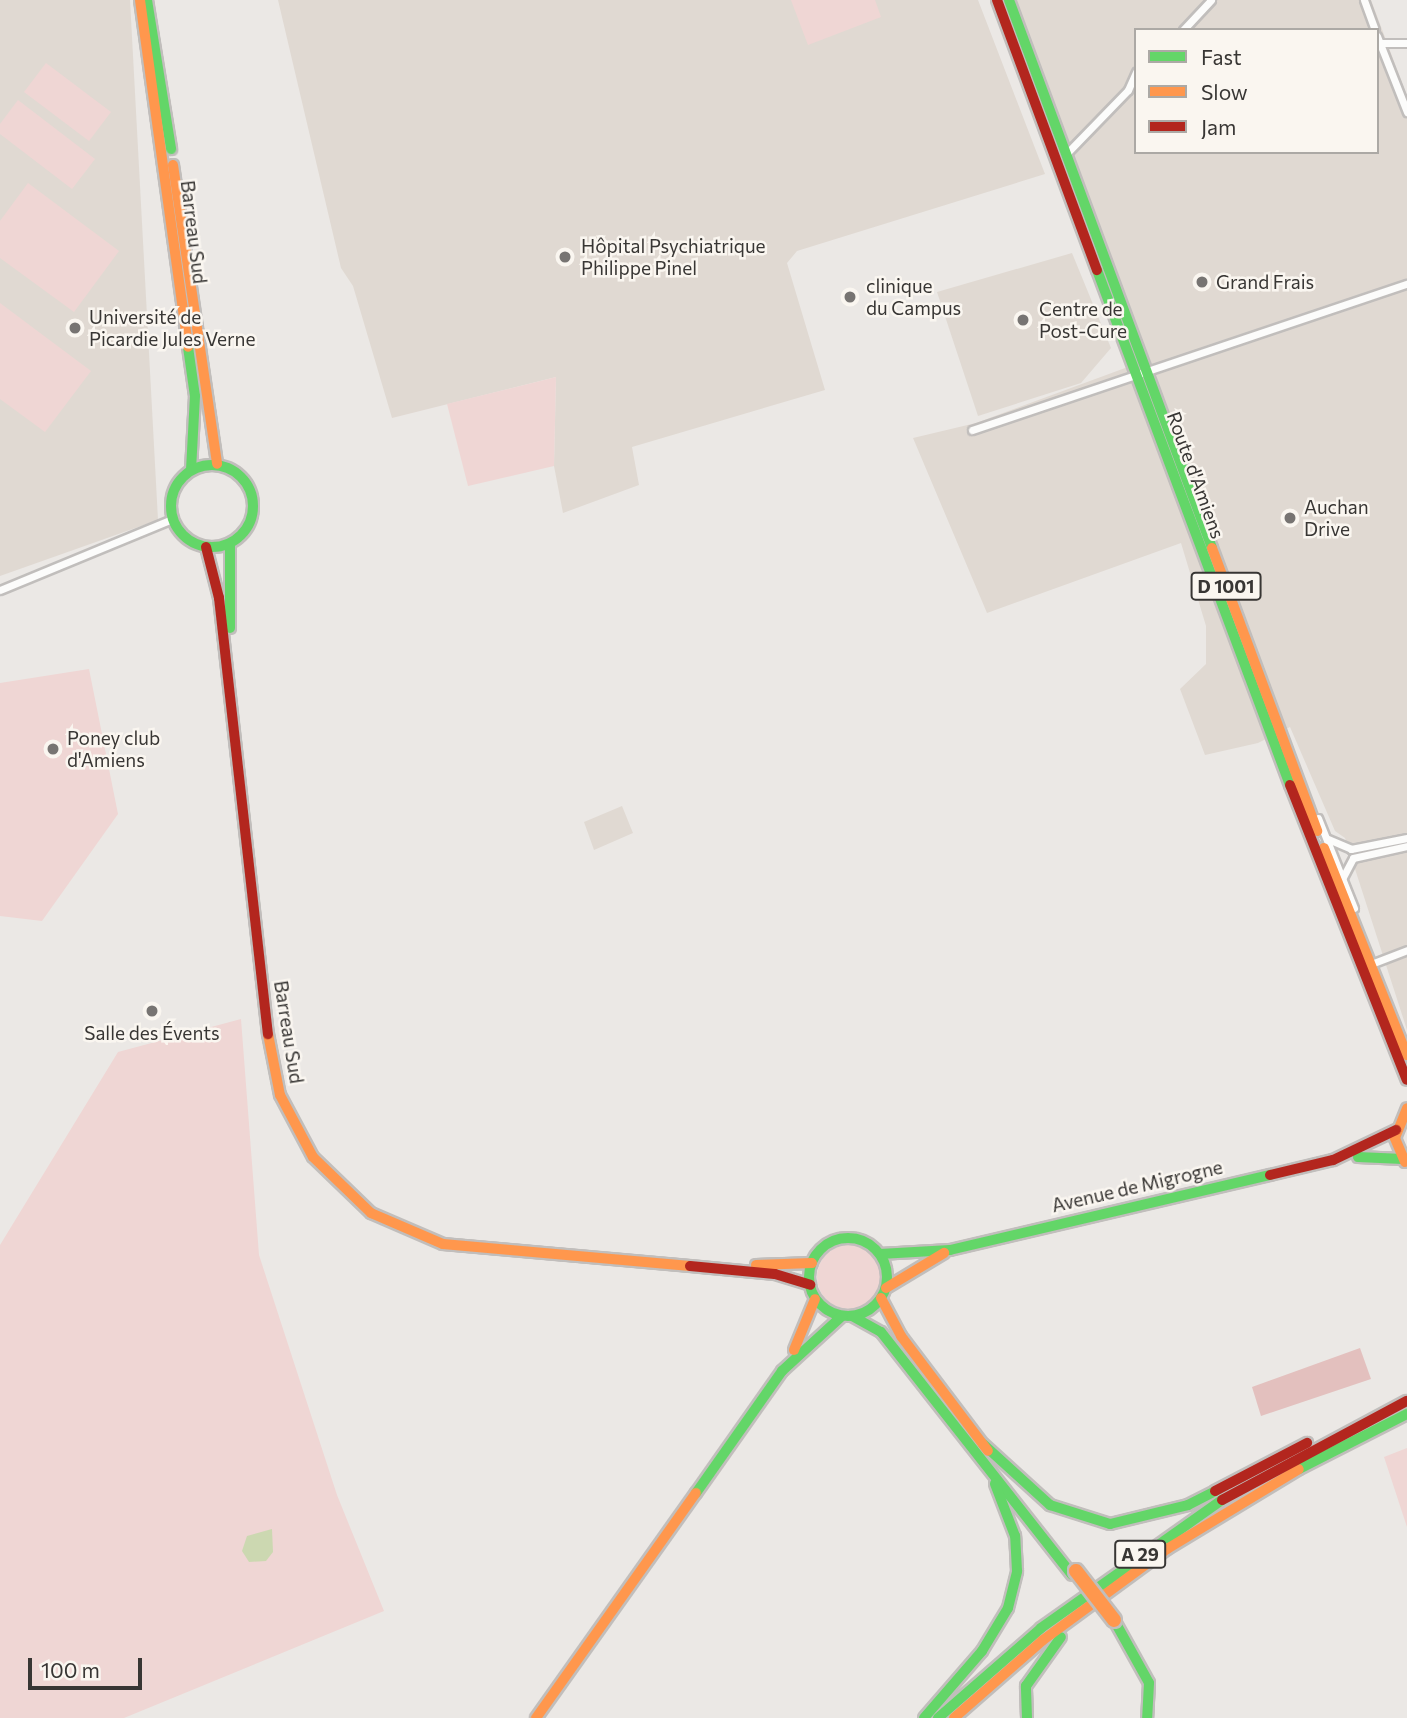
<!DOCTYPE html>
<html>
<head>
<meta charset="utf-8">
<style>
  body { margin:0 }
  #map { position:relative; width:1407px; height:1718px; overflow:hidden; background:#ebe8e5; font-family:Commissioner,sans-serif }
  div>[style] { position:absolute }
  .built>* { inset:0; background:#e0d9d2 }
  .green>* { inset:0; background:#efd6d4 }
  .round { border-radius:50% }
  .forest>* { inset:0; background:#e3c0be }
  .water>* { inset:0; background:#ccd8b1 }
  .roads { filter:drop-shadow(2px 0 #c1bebc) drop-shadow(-2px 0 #c1bebc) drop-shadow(0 2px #c1bebc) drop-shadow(0 -2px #c1bebc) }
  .street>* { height:7px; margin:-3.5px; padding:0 3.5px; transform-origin:3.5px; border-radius:3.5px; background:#fcfcfb }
  .fast>* { height:10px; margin:-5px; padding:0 5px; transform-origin:5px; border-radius:5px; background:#63d668 }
  .fast>.ring { margin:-5px; padding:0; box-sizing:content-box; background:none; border:10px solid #63d668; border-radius:50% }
  .slow>* { height:10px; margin:-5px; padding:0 5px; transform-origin:5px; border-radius:5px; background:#ff974d }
  .jam>* { height:10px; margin:-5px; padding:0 5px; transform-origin:5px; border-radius:5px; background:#b3261e }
  .bridges { filter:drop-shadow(2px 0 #c1bebc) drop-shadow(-2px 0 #c1bebc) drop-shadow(0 2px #c1bebc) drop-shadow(0 -2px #c1bebc) }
  .slow-bridge>* { height:14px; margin:-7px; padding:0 7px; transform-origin:7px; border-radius:7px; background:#ff974d }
  .dots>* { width:19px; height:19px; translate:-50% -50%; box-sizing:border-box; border:4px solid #faf6f0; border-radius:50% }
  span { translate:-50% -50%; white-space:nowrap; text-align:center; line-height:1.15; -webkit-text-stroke:5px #faf6f0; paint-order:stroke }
  .shield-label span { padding:2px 5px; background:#faf6f0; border:2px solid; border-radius:5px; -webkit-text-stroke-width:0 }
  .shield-label { font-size:18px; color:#383634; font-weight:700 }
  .street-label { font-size:19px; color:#383634 }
  .poi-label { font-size:19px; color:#383634 }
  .left { translate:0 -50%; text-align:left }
  .legend { position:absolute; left:1134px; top:28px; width:245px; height:126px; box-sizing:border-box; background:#faf6f0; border:2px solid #aca9a5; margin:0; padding:9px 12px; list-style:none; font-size:21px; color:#383634 }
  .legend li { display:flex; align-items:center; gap:14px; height:35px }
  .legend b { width:35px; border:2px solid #aca9a5 }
  .scale { position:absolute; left:28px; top:1658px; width:114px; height:32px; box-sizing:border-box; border:4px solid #383634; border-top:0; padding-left:9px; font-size:21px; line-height:24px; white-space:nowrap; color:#383634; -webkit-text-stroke:5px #faf6f0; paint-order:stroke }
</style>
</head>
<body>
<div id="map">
  <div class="built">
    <div style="clip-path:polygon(0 0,130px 0,158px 520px,0 576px)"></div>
    <div style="clip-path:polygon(278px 0,978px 0,1045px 174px,797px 251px,787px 263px,825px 390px,632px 447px,639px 485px,563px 513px,554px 466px,556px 377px,392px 418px,353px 286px,341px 268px)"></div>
    <div style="clip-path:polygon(evenodd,1008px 0,1371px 0,1407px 96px,1407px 1030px,1345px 838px,1335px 831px,1290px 727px,1258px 743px,1205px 755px,1180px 689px,1206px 664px,1206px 626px,1181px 543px,987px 613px,913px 438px,976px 423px,1136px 364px,1008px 0,1136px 30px,1377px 30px,1377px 152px,1136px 152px,1136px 30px)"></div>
    <div style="clip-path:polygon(1072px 253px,1111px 348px,1081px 383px,978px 416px,937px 292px)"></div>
    <div style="clip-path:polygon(622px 806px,633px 833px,594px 850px,584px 822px)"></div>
  </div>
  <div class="green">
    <div style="clip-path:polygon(791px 0,875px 0,881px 17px,808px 45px)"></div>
    <div style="clip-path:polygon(46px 63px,111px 112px,89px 141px,24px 92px)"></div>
    <div style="clip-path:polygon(18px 100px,95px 159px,72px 189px,0 134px,0 124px)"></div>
    <div style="clip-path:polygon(28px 183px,119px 251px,74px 312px,0 258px,0 221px)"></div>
    <div style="clip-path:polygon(0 303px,91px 371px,45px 432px,0 399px)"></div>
    <div style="clip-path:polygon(556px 377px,554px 466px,468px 486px,447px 404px)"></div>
    <div style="clip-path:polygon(89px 669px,118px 814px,42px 921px,0 916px,0 683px)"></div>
    <div style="clip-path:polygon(241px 1019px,259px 1255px,337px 1495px,384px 1611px,124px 1718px,0 1718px,0 1245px,118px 1052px)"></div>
    <div class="round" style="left:817px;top:1245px;width:64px;height:64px"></div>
    <div style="clip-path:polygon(1407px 1448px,1407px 1527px,1384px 1457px)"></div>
  </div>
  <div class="forest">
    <div style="clip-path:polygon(1360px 1348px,1371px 1379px,1261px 1416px,1252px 1387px)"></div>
  </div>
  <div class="water">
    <div style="clip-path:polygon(272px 1529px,273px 1552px,266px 1561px,249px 1562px,242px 1551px,247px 1536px)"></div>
  </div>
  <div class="roads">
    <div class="street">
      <div style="left:1364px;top:0;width:32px;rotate:70deg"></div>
      <div style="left:1183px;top:30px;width:41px;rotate:-47deg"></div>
      <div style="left:1377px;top:36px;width:82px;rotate:68.5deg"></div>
      <div style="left:1380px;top:43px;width:27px"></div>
      <div style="left:1066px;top:154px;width:89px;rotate:-45.9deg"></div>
      <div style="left:1128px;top:90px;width:20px;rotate:-66deg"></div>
      <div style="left:972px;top:430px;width:459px;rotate:-18.6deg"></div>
      <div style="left:0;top:590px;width:186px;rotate:-22.4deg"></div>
      <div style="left:1318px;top:818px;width:97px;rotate:68.2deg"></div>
      <div style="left:1328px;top:839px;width:25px;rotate:23deg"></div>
      <div style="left:1351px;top:849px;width:57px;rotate:-11.1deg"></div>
      <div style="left:1343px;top:877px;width:21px;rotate:-62deg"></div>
      <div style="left:1353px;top:858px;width:55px;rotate:-12.5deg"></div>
      <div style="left:1371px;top:964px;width:39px;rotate:-21deg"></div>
    </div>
    <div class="fast">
      <div style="left:147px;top:0;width:151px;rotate:80.8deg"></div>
      <div style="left:1009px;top:0;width:584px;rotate:69.67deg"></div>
      <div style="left:1097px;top:270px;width:550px;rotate:69.46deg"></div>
      <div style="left:188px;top:347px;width:49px;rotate:81.9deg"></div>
      <div style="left:195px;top:396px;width:74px;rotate:93.1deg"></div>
      <div class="ring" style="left:171px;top:465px;width:72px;height:72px"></div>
      <div style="left:230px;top:544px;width:84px;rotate:90deg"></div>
      <div style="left:1358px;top:1157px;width:45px;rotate:2.5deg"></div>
      <div class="ring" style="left:809px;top:1238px;width:68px;height:68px"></div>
      <div style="left:880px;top:1254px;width:70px;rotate:-3.3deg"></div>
      <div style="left:950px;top:1250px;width:329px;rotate:-13.2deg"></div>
      <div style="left:852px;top:1316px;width:33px;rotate:29deg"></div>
      <div style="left:881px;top:1332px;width:309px;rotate:51.8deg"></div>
      <div style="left:983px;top:1444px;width:91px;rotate:42.3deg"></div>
      <div style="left:1050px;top:1505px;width:63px;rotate:17.6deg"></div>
      <div style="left:1110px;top:1524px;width:80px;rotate:-13.7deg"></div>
      <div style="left:1188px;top:1505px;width:30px;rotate:-27deg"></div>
      <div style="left:1299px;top:1469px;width:121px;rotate:-27deg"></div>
      <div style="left:696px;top:1493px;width:149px;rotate:-54.8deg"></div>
      <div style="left:782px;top:1371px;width:81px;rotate:-42.5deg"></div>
      <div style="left:1114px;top:1620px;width:72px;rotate:60.9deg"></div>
      <div style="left:1149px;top:1683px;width:35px;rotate:93deg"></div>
      <div style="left:924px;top:1718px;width:89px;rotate:-49.1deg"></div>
      <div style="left:982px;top:1651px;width:50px;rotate:-58.8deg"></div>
      <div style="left:1008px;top:1608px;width:38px;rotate:-76deg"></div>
      <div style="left:1017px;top:1571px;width:35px;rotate:-93deg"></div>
      <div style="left:1015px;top:1536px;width:56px;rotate:-111deg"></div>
      <div style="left:938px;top:1718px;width:137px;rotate:-41.1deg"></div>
      <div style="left:1041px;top:1628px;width:222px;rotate:-35.3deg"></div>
      <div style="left:1027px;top:1718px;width:32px;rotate:-92deg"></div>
      <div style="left:1026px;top:1686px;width:60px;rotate:-54.5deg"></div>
    </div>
    <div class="slow">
      <div style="left:140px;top:0;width:350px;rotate:82.1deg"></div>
      <div style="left:173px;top:165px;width:302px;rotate:81.6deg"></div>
      <div style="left:1212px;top:548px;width:302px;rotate:69.6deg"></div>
      <div style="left:1324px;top:848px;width:223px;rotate:68.2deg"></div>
      <div style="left:268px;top:1034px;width:62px;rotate:78.9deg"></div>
      <div style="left:280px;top:1095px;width:70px;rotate:62deg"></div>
      <div style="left:313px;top:1157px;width:81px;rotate:44deg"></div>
      <div style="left:371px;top:1213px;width:78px;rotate:23.3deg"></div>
      <div style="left:443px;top:1244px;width:248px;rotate:5.1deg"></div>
      <div style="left:1405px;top:1162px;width:26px;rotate:-113deg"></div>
      <div style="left:1395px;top:1138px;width:32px;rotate:-68deg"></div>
      <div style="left:756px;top:1265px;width:56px;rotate:-2deg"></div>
      <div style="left:886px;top:1288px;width:68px;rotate:-31.1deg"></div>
      <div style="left:881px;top:1298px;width:43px;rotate:62.2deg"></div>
      <div style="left:901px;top:1336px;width:144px;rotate:52.9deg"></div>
      <div style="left:794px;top:1350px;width:55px;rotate:-67.6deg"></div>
      <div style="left:536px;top:1718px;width:276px;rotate:-54.6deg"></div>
      <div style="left:954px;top:1718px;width:118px;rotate:-41.2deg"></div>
      <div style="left:1043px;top:1640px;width:154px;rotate:-36.3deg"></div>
      <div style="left:1167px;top:1549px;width:154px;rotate:-31.2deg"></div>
    </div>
    <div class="jam">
      <div style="left:997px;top:0;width:288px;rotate:69.7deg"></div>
      <div style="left:206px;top:547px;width:53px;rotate:75.7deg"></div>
      <div style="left:219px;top:598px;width:439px;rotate:83.6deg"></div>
      <div style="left:1290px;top:785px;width:317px;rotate:68.4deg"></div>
      <div style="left:1270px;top:1175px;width:65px;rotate:-13.4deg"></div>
      <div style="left:1333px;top:1160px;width:70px;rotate:-25.5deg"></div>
      <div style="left:690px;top:1266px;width:85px;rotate:5.4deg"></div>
      <div style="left:775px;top:1274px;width:37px;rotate:17deg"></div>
      <div style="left:1215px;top:1491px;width:104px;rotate:-27.6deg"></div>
      <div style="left:1222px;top:1500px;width:210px;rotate:-28.2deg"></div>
    </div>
  </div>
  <div class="bridges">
    <div class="slow-bridge">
      <div style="left:1076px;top:1571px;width:62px;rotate:52.2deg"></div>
    </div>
  </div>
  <div class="dots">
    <div style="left:565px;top:257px;background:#777472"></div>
    <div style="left:1202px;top:282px;background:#777472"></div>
    <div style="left:850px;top:297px;background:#777472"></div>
    <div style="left:1023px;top:320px;background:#777472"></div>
    <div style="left:75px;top:328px;background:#777472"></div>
    <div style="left:1290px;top:518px;background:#777472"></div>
    <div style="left:53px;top:749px;background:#777472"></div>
    <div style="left:152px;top:1011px;background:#777472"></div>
  </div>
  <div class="shield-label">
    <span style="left:1226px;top:586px">D 1001</span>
    <span style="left:1140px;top:1554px">A 29</span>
  </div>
  <div class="street-label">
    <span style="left:194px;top:232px;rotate:83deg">Barreau Sud</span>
    <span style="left:1196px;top:475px;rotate:70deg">Route d'Amiens</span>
    <span style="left:289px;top:1032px;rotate:81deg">Barreau Sud</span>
    <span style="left:1137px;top:1186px;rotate:-13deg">Avenue de Migrogne</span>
  </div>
  <div class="poi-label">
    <span class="left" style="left:581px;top:257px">Hôpital Psychiatrique<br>Philippe Pinel</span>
    <span class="left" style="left:1216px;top:282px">Grand Frais</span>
    <span class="left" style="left:866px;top:297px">clinique<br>du Campus</span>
    <span class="left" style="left:1039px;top:320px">Centre de<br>Post-Cure</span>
    <span class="left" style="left:89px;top:328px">Université de<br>Picardie Jules Verne</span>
    <span class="left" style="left:1304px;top:518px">Auchan<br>Drive</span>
    <span class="left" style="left:67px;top:749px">Poney club<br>d'Amiens</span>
    <span style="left:152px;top:1033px">Salle des Évents</span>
  </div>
  <ul class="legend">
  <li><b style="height:9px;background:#63d668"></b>Fast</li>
  <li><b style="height:9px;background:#ff974d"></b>Slow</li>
  <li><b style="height:9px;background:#b3261e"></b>Jam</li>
  </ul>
  <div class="scale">100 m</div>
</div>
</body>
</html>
